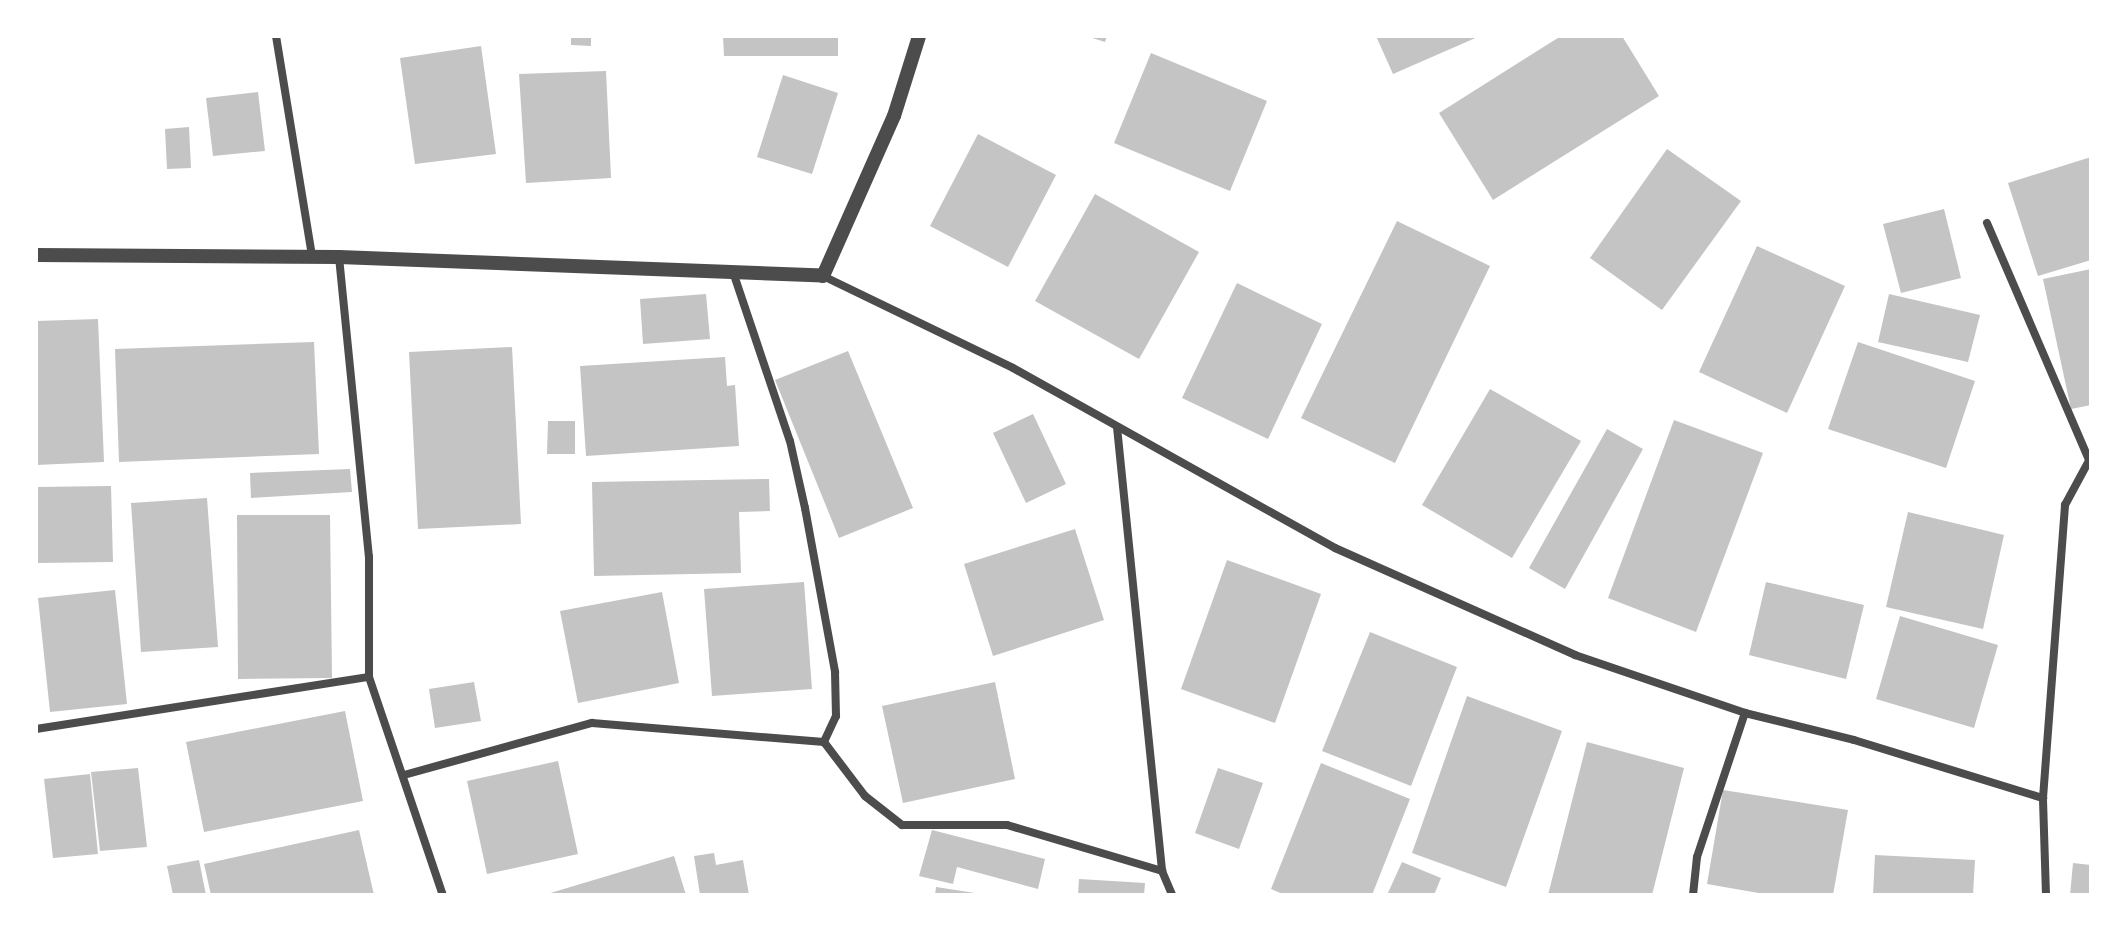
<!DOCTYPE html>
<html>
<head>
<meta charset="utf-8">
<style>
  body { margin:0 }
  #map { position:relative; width:2127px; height:931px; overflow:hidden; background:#fff; font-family:"IBM Plex Sans",sans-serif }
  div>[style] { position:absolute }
  .building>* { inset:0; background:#c4c4c4 }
  .minor>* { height:8px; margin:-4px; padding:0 4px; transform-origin:4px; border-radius:4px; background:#4c4c4c }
  .tertiary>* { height:14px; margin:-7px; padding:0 7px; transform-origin:7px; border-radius:7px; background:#4c4c4c }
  span { translate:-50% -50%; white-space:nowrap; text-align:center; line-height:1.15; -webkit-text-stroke:6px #fff; paint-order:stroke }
  .frame { position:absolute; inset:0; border:38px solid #fff; pointer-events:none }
</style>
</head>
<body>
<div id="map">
  <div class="building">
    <div style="clip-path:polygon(571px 36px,591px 36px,591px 46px,571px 45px)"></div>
    <div style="clip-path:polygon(723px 36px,838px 36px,838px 56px,724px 56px)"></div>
    <div style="clip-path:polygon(1086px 36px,1107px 36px,1105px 42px)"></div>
    <div style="clip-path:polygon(1376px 36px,1480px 36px,1393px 74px)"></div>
    <div style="clip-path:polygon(1561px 36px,1622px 36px,1659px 96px,1493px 200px,1439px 113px)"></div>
    <div style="clip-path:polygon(481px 46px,496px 154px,415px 164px,400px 58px)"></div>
    <div style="clip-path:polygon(1151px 53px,1267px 101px,1230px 191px,1114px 143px)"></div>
    <div style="clip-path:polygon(606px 71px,611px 178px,526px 183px,519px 74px)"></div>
    <div style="clip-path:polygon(783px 75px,838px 93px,812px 174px,757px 157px)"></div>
    <div style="clip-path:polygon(258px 92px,265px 151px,213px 156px,206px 98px)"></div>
    <div style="clip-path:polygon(189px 127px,191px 168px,167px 169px,165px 129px)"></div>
    <div style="clip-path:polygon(978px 134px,1056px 175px,1008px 267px,930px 226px)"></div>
    <div style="clip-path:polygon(1667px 149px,1741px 201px,1662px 310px,1590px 258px)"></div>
    <div style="clip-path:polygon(2091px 157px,2091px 260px,2038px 276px,2008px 183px)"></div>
    <div style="clip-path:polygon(1095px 194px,1199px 252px,1139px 359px,1035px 301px)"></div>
    <div style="clip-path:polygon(1944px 209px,1961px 278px,1901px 293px,1883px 224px)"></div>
    <div style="clip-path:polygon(1397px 221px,1490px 266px,1395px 463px,1301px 418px)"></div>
    <div style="clip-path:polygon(1757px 246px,1845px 286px,1787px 413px,1699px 372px)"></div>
    <div style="clip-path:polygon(2091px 269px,2091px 405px,2071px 409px,2043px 279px)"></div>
    <div style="clip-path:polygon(1237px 283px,1322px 324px,1268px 439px,1182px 398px)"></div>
    <div style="clip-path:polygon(706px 294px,710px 339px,643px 344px,640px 299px)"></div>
    <div style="clip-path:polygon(1889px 294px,1980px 315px,1968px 362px,1878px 342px)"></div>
    <div style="clip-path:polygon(98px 319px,104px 462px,36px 465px,36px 321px)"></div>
    <div style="clip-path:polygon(314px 342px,319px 454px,119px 462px,115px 349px)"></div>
    <div style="clip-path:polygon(1858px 342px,1975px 381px,1946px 468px,1828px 429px)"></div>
    <div style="clip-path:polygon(512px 347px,521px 524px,418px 529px,409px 352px)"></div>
    <div style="clip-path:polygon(848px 351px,913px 508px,839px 538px,775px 380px)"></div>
    <div style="clip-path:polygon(725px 357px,727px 386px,735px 385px,739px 446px,586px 456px,580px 366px)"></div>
    <div style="clip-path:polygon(1490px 389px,1581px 441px,1512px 558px,1422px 505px)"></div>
    <div style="clip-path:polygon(1033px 414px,1066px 484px,1026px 503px,993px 433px)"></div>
    <div style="clip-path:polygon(1674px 420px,1763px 453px,1696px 632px,1608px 598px)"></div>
    <div style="clip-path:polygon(548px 421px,575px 421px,575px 454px,547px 454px)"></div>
    <div style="clip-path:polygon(1607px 429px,1643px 449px,1565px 589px,1529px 568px)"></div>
    <div style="clip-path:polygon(350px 469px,352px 492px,251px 498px,250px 473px)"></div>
    <div style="clip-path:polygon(769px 479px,770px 511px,739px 512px,741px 573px,594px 576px,592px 482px)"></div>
    <div style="clip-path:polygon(111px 486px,113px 562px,36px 563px,36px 487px)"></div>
    <div style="clip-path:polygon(207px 498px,218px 647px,141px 652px,131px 503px)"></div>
    <div style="clip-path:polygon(1908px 512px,2004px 535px,1983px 629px,1886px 607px)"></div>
    <div style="clip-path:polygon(237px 515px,330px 515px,332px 678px,238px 679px)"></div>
    <div style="clip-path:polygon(1075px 529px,1104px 620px,993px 656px,964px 564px)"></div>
    <div style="clip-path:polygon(1227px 560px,1321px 594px,1275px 723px,1181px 689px)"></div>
    <div style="clip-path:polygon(804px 582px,812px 689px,712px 696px,704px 589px)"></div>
    <div style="clip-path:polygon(1766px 582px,1864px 605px,1846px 679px,1749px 655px)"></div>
    <div style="clip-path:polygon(115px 590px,127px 704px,50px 712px,38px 598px)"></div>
    <div style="clip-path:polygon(662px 592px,679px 683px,578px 703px,560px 611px)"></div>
    <div style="clip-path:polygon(1900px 616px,1998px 645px,1974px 728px,1876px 699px)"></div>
    <div style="clip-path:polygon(1370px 632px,1457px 667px,1411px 786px,1322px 751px)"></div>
    <div style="clip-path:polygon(474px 682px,481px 721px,435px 728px,429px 689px)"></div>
    <div style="clip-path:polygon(995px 682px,1015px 779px,903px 803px,882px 706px)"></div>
    <div style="clip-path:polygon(1467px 696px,1562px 731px,1506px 887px,1412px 853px)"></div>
    <div style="clip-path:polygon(345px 711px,363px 801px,204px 832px,186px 742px)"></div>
    <div style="clip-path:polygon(1587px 742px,1684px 768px,1652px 895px,1548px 895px)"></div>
    <div style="clip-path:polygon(558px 761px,578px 854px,487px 874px,467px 781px)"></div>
    <div style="clip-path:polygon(1321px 763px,1410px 799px,1372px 895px,1285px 895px,1271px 889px)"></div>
    <div style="clip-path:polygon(138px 768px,147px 847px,100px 851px,91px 772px)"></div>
    <div style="clip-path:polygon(1218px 768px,1263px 783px,1239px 849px,1195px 833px)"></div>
    <div style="clip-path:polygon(90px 774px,98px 854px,53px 858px,44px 779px)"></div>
    <div style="clip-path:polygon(1723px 790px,1848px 810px,1833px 895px,1770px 895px,1707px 884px)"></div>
    <div style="clip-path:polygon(359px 830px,374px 895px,211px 895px,204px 864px)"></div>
    <div style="clip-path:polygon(932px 830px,1045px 859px,1038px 889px,957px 867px,953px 884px,919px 876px)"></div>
    <div style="clip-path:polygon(714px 853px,716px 865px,743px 860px,749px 895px,700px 895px,694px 856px)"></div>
    <div style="clip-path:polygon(1875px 855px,1975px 860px,1973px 895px,1873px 895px)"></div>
    <div style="clip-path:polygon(674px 856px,686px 895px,547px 895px,547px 894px)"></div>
    <div style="clip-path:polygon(199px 860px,206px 895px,173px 895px,167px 866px)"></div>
    <div style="clip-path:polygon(1402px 862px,1441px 878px,1434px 895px,1387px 895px)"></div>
    <div style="clip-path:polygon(2073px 863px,2091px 865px,2091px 895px,2070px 895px)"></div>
    <div style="clip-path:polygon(1079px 879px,1145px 883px,1144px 895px,1078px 895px)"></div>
    <div style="clip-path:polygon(936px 887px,975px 893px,975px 895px,935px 895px)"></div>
  </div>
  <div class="minor">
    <div style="left:276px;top:36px;width:224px;rotate:80.7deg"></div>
    <div style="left:1987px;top:223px;width:256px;rotate:66.7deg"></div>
    <div style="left:339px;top:257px;width:301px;rotate:84.3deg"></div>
    <div style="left:369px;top:557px;width:120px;rotate:90deg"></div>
    <div style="left:369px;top:677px;width:230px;rotate:71.3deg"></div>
    <div style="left:733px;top:272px;width:178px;rotate:71.4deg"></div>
    <div style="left:790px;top:441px;width:69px;rotate:77.4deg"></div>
    <div style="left:805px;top:508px;width:167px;rotate:79.6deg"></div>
    <div style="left:835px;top:672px;width:44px;rotate:88.7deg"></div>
    <div style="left:836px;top:716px;width:29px;rotate:115deg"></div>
    <div style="left:823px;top:276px;width:211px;rotate:25.8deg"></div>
    <div style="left:1013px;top:368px;width:369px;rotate:29.2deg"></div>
    <div style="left:1335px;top:548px;width:263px;rotate:24deg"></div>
    <div style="left:1575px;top:655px;width:180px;rotate:18.8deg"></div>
    <div style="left:1745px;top:713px;width:112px;rotate:13.9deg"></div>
    <div style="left:1854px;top:740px;width:198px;rotate:17.1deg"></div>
    <div style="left:1117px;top:427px;width:446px;rotate:84.2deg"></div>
    <div style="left:1162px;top:871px;width:26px;rotate:67deg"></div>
    <div style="left:36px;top:729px;width:337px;rotate:-8.9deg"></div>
    <div style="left:404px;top:775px;width:195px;rotate:-15.5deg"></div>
    <div style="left:592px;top:723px;width:233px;rotate:4.7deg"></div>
    <div style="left:824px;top:742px;width:68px;rotate:52.8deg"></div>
    <div style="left:865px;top:796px;width:47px;rotate:38.1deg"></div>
    <div style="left:902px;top:825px;width:105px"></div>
    <div style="left:1007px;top:825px;width:162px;rotate:16.5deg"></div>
    <div style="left:1693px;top:895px;width:38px;rotate:-84deg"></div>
    <div style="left:1697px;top:857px;width:152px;rotate:-71.6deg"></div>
    <div style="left:2046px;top:895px;width:97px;rotate:-91.8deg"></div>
    <div style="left:2043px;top:798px;width:294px;rotate:-85.7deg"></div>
    <div style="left:2065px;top:505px;width:55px;rotate:-61.6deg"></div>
  </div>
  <div class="tertiary">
    <div style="left:36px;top:255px;width:303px;rotate:0.4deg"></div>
    <div style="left:339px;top:257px;width:484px;rotate:2.2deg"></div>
    <div style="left:823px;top:276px;width:175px;rotate:-66.1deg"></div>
    <div style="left:894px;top:116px;width:84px;rotate:-72.6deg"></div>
  </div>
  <div class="frame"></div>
</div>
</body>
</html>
